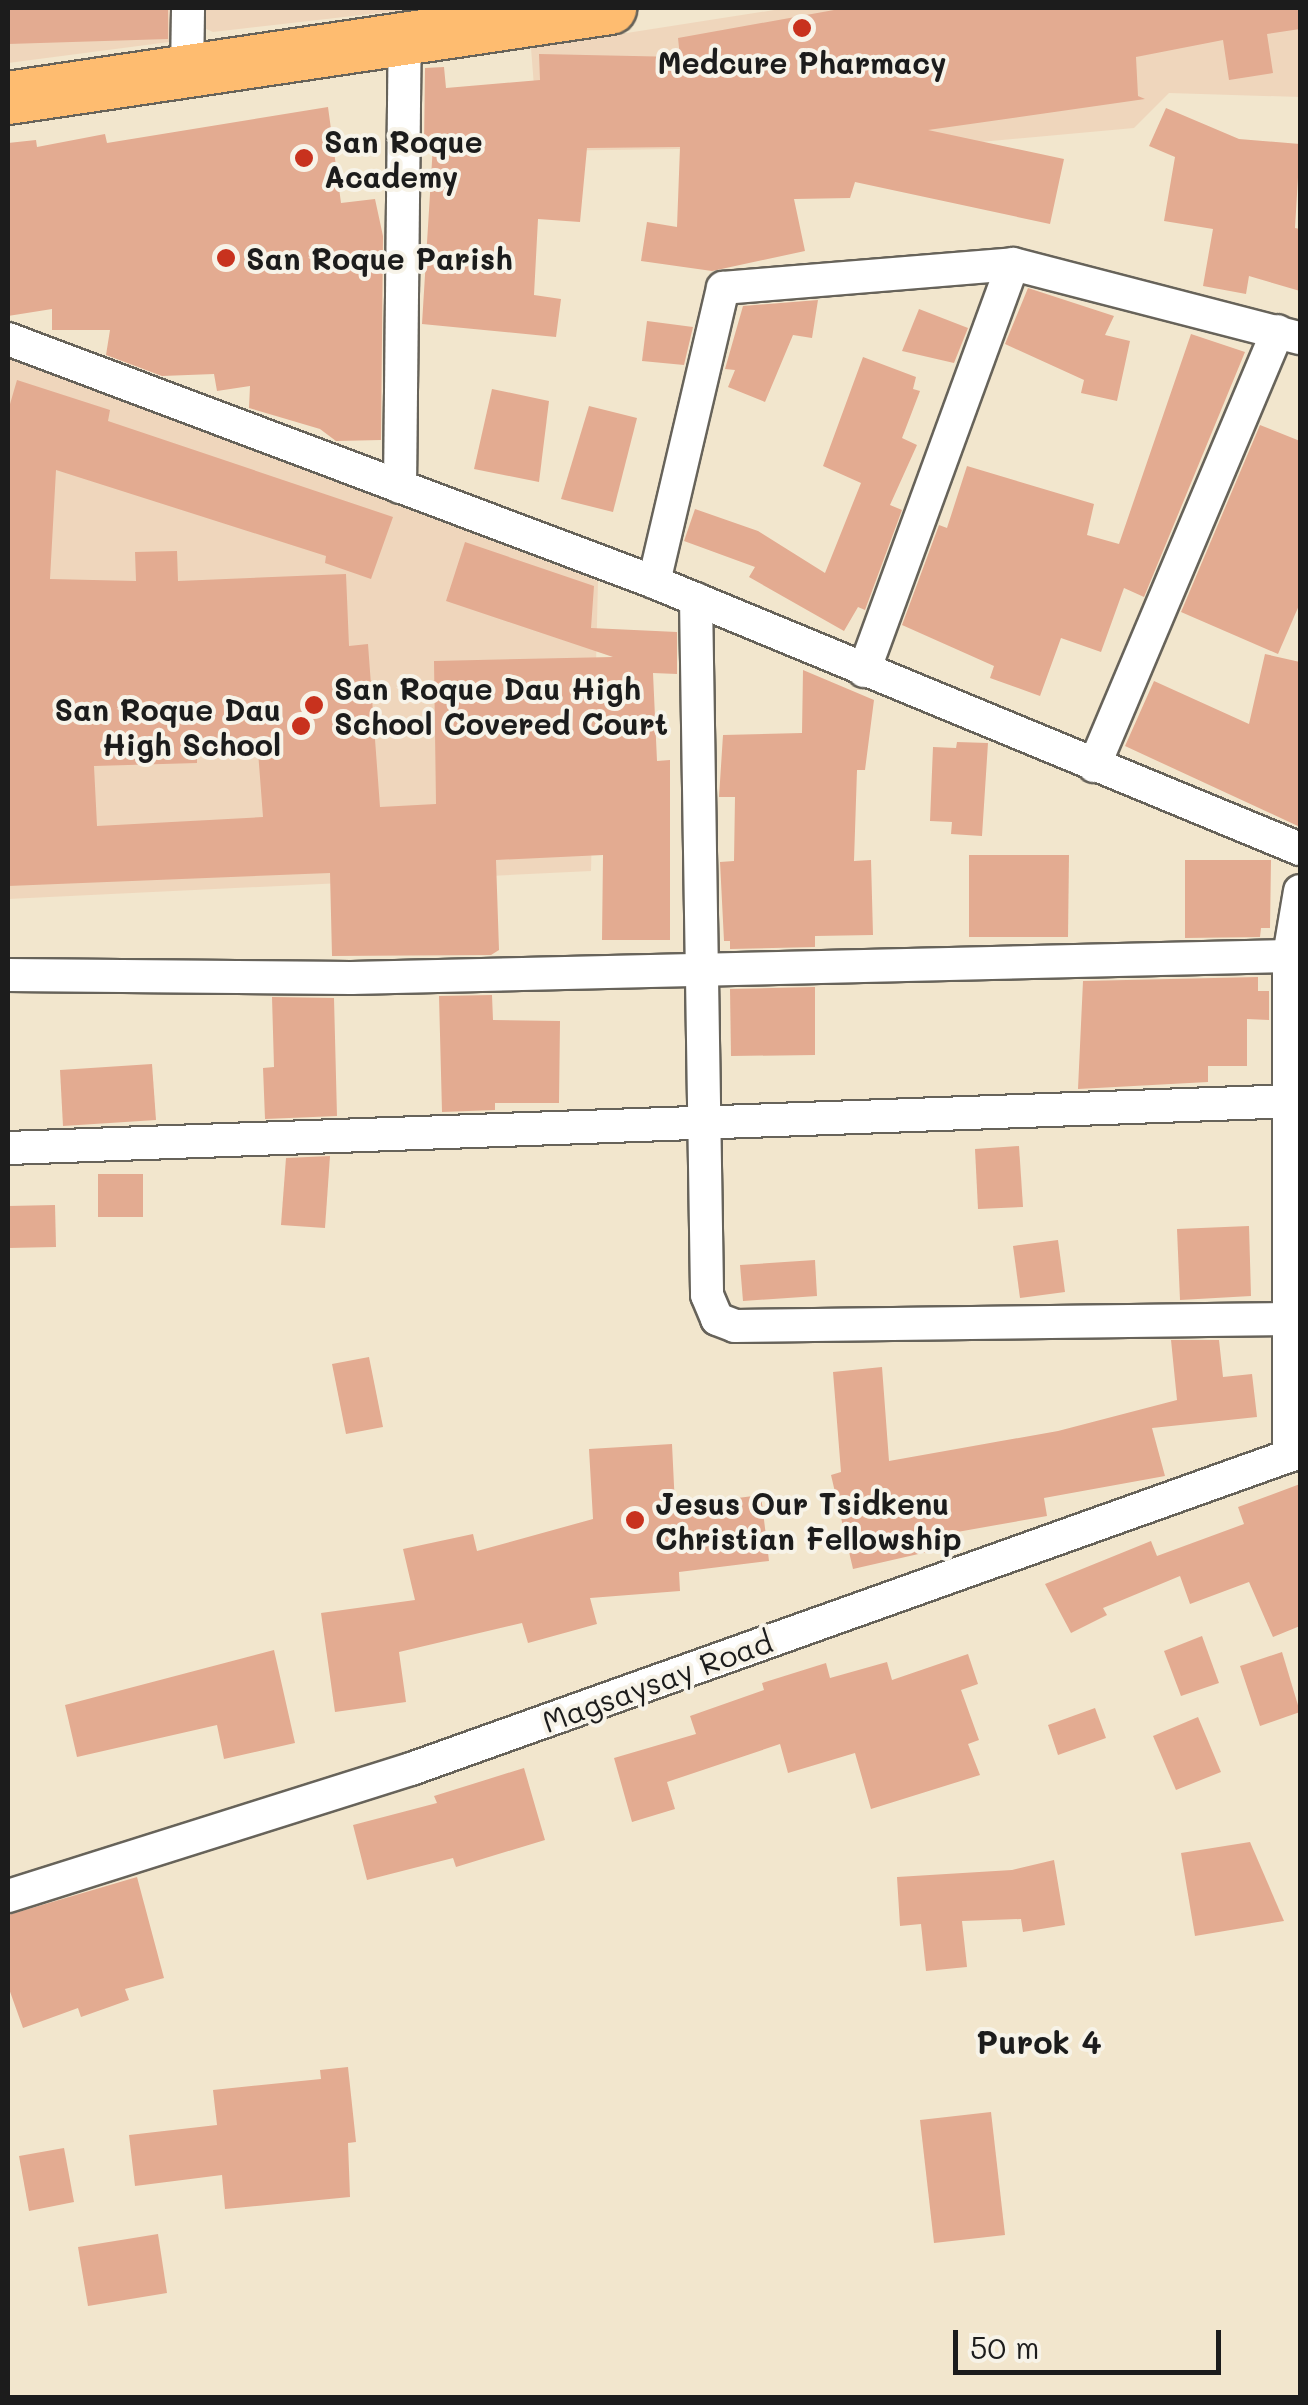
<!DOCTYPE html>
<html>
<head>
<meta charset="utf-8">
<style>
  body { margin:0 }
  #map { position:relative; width:1308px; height:2405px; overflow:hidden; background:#f2e6cd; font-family:Mali,sans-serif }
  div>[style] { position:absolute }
  .built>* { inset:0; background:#efd6bc }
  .building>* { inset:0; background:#e3ab91 }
  .roads { filter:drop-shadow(2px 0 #67635a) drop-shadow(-2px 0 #67635a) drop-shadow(0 2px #67635a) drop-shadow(0 -2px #67635a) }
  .street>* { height:32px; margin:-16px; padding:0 16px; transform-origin:16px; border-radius:16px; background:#fff }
  .primary>* { height:52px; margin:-26px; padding:0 26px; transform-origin:26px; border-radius:26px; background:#febc70 }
  .dots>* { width:28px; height:28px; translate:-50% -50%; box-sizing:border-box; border:5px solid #f7f3e8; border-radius:50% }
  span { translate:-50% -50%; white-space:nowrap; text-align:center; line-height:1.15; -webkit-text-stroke:8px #f7f3e8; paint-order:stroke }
  .poi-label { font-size:30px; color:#1c1c1c; font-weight:700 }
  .left { translate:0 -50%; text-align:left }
  .right { translate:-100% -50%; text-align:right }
  .street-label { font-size:30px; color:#1c1c1c }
  .neighbourhood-label { font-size:32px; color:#1c1c1c; font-weight:700 }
  .frame { position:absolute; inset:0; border:10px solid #1c1c1c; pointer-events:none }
  .scale { position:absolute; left:953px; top:2330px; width:268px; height:45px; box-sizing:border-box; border:5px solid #1c1c1c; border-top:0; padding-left:12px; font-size:30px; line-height:35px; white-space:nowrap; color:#1c1c1c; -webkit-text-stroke:8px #f7f3e8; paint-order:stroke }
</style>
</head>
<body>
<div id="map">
  <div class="built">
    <div style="clip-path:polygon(8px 8px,179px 8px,176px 39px,169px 42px,8px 63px)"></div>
    <div style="clip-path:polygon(203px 8px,423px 8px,213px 32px,204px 28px)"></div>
    <div style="clip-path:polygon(787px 8px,1300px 8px,1300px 97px,1169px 93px,1134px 128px,948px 145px,539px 151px,531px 48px)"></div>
    <div style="clip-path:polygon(8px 358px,598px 581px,591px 871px,8px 899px)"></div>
  </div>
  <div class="building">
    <div style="clip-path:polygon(8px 8px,168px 8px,168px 39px,8px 44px)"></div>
    <div style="clip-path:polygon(845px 8px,1300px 8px,1300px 29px,1267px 34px,1273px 73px,1229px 80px,1223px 40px,1136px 57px,1138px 96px,1145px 99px,928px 130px,1064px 159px,1050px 224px,855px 182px,850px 198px,794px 199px,805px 251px,712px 271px,641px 261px,647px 222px,677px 227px,680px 147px,587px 148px,580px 222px,538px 219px,534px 295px,561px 299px,556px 337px,422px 324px,433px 145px,424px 146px,425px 68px,444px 67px,446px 88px,540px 80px,539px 54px,680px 57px,678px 38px)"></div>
    <div style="clip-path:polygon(328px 107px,341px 203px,375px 199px,383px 236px,381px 440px,336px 441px,320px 429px,249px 408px,250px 386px,217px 391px,214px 374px,162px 376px,106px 355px,110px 330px,52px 330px,52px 309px,8px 316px,8px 143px,36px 140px,37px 147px,105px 134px,107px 143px)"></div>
    <div style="clip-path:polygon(1166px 108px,1239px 139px,1300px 144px,1295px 228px,1300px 229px,1300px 291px,1249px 276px,1246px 294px,1203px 286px,1213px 229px,1164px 221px,1175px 157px,1149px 146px)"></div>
    <div style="clip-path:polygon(1028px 288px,1114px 316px,1105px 335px,1130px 341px,1117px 401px,1081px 393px,1084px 380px,1005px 344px)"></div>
    <div style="clip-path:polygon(818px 300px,812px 338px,793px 335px,765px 402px,728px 387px,735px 370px,725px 369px,743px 306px)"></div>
    <div style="clip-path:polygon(919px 309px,968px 328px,954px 363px,902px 351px)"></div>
    <div style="clip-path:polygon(647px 321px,693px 327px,684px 365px,642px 361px)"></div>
    <div style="clip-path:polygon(1191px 334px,1245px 352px,1144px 597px,1124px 588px,1101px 652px,1061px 638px,1040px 696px,990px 678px,994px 666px,902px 625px,939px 525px,947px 528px,967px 466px,1094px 504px,1087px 535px,1119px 544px)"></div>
    <div style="clip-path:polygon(863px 357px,916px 377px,913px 389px,920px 391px,902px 438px,917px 445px,890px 505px,902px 510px,865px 610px,858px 607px,844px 631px,749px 577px,755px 567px,684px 541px,695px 509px,758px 531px,825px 573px,861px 483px,823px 466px)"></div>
    <div style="clip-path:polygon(evenodd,17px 380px,110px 410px,108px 421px,393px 517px,371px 579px,325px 563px,326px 556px,56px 470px,50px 579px,136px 581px,135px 552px,177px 551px,178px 581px,346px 574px,349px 646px,368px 644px,380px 807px,436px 804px,434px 661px,613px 657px,446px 601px,465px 542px,594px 586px,591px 628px,677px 632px,677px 674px,653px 673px,657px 761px,670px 760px,670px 940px,602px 940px,603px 855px,496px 860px,499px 950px,491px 955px,332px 956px,330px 873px,8px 886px,8px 411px,17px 380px,257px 738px,263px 817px,97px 826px,94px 766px,197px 763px,197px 739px,257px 738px)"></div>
    <div style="clip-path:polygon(492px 389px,549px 401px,539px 482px,474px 469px)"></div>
    <div style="clip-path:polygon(589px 406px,637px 418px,613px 512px,561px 499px)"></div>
    <div style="clip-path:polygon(1260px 425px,1300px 441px,1300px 603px,1278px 654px,1181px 612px)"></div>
    <div style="clip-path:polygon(1265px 654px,1300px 662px,1300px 827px,1125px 746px,1154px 681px,1249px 724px)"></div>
    <div style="clip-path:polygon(803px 670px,874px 700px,865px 770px,857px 770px,854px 861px,871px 860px,873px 935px,815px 936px,815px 947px,730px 949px,730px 941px,724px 941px,720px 862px,734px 861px,735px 797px,719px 797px,723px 735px,802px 733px)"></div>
    <div style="clip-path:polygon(957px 742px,988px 743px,982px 836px,951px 834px,952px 822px,930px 821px,933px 747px,956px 748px)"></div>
    <div style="clip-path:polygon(969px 855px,1069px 855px,1068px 937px,969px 937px)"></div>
    <div style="clip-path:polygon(1185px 860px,1271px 860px,1270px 928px,1261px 928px,1260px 937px,1185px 938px)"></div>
    <div style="clip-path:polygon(1258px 977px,1258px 991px,1269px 991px,1269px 1020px,1247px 1019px,1247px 1066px,1208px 1066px,1208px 1082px,1078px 1089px,1083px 981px)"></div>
    <div style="clip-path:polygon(815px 987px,815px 1055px,731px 1056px,730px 989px)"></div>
    <div style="clip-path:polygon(492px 995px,493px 1020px,560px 1021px,559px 1103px,495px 1103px,495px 1110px,442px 1112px,439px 996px)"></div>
    <div style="clip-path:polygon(272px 997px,334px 998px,337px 1116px,265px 1119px,263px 1068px,274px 1067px)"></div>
    <div style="clip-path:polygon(152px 1064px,156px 1120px,63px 1126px,60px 1070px)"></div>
    <div style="clip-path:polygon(1019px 1146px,1023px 1207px,978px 1209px,975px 1149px)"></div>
    <div style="clip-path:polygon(330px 1156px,325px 1228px,281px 1225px,286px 1158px)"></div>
    <div style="clip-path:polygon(98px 1174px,143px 1174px,143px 1217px,98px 1217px)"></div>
    <div style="clip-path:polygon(55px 1205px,56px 1247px,8px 1248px,8px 1206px)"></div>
    <div style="clip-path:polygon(1249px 1226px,1251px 1296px,1180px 1300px,1177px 1229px)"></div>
    <div style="clip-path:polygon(1058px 1240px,1065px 1292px,1020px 1298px,1013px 1246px)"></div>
    <div style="clip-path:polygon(815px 1260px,817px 1296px,743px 1301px,740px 1265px)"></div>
    <div style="clip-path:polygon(1171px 1340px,1219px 1340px,1223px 1377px,1252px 1374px,1257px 1417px,1152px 1428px,1165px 1476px,1044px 1498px,1047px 1516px,946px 1534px,949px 1547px,853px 1569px,831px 1475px,841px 1472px,833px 1372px,882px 1367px,889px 1461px,1058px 1431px,1177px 1400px)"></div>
    <div style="clip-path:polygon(369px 1357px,383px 1427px,346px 1434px,332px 1364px)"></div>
    <div style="clip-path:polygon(672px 1444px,675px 1506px,761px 1495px,769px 1561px,679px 1572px,680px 1591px,590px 1598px,597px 1624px,528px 1643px,522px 1623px,399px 1652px,406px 1702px,335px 1712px,321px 1613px,415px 1600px,403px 1549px,473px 1534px,477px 1551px,593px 1519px,589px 1449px)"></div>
    <div style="clip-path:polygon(1300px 1484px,1300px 1626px,1273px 1637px,1249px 1582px,1190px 1604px,1180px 1576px,1103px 1608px,1107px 1615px,1071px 1633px,1045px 1584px,1151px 1541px,1157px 1556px,1244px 1524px,1238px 1507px)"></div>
    <div style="clip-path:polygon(1202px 1636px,1219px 1683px,1181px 1696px,1164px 1651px)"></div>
    <div style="clip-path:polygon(274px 1650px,295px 1743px,224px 1759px,217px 1725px,77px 1757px,65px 1705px)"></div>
    <div style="clip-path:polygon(1282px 1652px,1300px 1712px,1260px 1726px,1240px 1666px)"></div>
    <div style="clip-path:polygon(968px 1654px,978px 1684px,961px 1690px,979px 1740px,968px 1744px,980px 1775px,871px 1809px,855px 1753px,788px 1773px,780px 1744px,667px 1782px,675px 1809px,632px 1822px,614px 1758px,696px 1734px,690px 1716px,764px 1690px,762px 1683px,826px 1663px,830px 1678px,887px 1662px,892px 1680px)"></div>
    <div style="clip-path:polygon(1095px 1708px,1106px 1738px,1058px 1755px,1048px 1725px)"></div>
    <div style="clip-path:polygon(1198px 1717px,1221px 1772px,1176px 1790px,1153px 1736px)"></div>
    <div style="clip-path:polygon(524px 1768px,545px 1840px,456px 1867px,453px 1858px,367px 1880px,353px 1825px,437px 1803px,434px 1796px)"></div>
    <div style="clip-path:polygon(1250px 1842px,1284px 1921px,1195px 1936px,1181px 1853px)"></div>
    <div style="clip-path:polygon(1054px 1860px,1065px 1925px,1023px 1932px,1021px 1919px,962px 1921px,967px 1967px,926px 1971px,921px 1924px,900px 1926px,897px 1877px,1012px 1870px)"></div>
    <div style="clip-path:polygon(137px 1877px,164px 1978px,125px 1989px,129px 2000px,81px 2017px,78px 2008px,23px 2028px,8px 1986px,8px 1915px)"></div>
    <div style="clip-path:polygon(348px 2067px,356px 2142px,348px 2143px,350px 2197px,225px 2209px,222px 2175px,135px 2186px,129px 2135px,217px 2125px,213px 2090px,321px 2079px,320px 2070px)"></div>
    <div style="clip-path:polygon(991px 2112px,1005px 2235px,934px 2243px,920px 2120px)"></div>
    <div style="clip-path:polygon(64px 2148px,74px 2202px,29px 2211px,19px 2156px)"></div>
    <div style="clip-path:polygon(158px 2234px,167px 2293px,88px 2306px,78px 2247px)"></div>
  </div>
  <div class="roads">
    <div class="street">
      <div style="left:187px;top:74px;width:66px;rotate:-89.1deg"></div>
      <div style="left:8px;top:339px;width:690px;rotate:20.61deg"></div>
      <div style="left:654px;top:582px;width:699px;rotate:22.46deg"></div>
      <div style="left:400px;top:487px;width:447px;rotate:-89.4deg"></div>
      <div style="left:654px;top:582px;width:302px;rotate:-76.8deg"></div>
      <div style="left:723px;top:288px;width:291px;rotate:-4.7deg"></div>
      <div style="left:1013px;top:264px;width:296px;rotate:14.5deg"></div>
      <div style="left:696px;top:599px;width:696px;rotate:89.09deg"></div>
      <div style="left:707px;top:1295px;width:26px;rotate:67deg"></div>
      <div style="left:717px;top:1319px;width:19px;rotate:21deg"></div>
      <div style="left:735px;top:1326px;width:555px;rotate:-0.72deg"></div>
      <div style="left:864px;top:671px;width:433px;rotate:-69.9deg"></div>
      <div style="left:1094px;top:766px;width:472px;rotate:-67.1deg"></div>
      <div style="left:8px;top:975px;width:343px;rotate:0.5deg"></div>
      <div style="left:351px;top:978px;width:938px;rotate:-1.34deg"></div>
      <div style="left:8px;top:1148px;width:1286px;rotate:-2.09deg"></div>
      <div style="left:1289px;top:1455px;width:499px;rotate:-90deg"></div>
      <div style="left:1289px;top:956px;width:66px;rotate:-80.4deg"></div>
      <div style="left:8px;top:1896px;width:423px;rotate:-17.5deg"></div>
      <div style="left:411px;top:1769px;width:944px;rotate:-19.63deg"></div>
    </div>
    <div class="primary">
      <div style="left:8px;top:98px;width:609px;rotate:-8.5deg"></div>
    </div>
  </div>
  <div class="dots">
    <div style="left:802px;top:28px;background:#c8321e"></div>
    <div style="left:304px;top:158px;background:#c8321e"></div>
    <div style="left:226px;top:258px;background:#c8321e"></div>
    <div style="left:314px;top:705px;background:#c8321e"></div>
    <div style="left:301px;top:726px;background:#c8321e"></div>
    <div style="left:635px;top:1520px;background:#c8321e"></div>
  </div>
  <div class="poi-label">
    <span style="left:802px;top:62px">Medcure Pharmacy</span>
    <span class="left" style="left:324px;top:158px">San Roque<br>Academy</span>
    <span class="left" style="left:246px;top:258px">San Roque Parish</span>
    <span class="left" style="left:334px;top:705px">San Roque Dau High<br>School Covered Court</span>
    <span class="right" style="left:281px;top:726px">San Roque Dau<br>High School</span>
    <span class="left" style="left:655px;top:1520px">Jesus Our Tsidkenu<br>Christian Fellowship</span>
  </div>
  <div class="street-label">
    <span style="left:657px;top:1681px;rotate:-20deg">Magsaysay Road</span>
  </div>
  <div class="neighbourhood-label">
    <span style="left:1039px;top:2041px">Purok 4</span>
  </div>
  <div class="frame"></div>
  <div class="scale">50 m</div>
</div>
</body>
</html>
